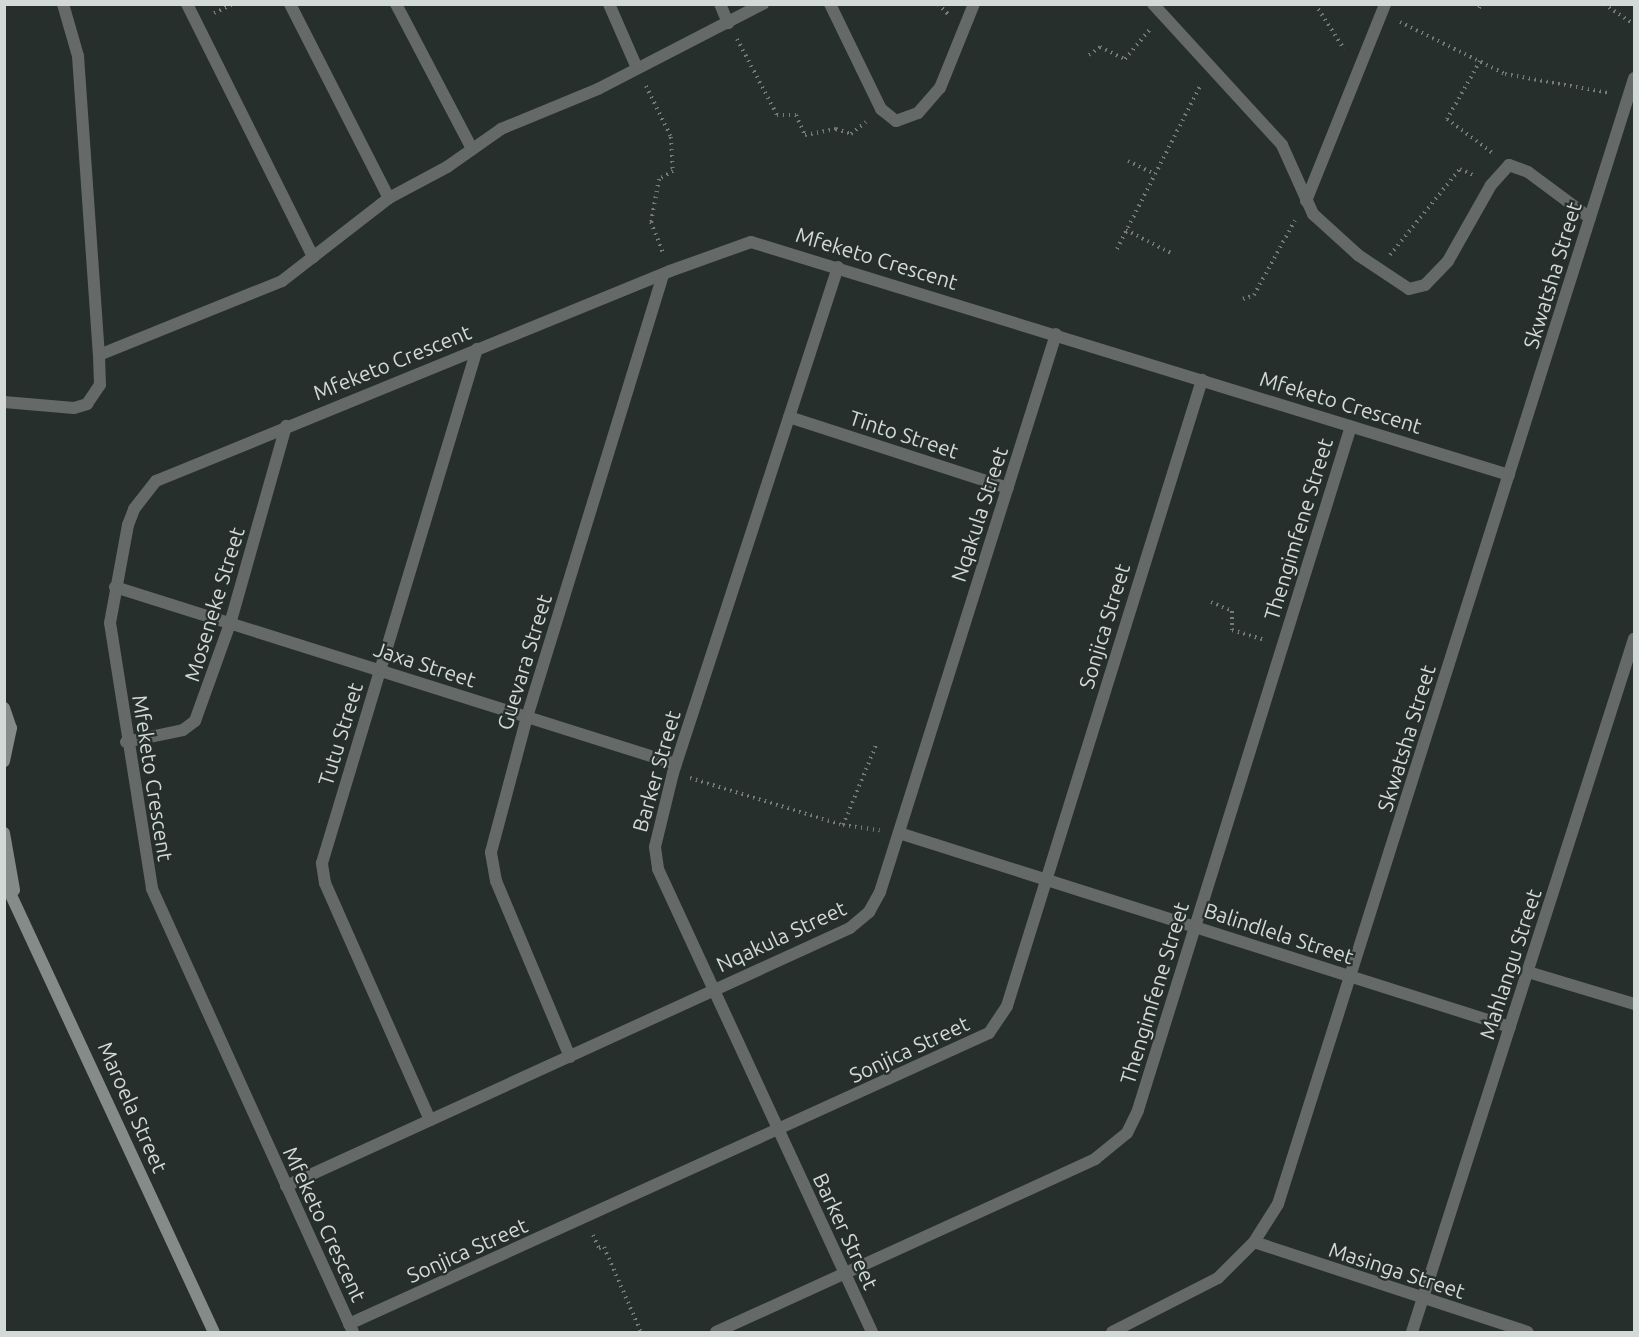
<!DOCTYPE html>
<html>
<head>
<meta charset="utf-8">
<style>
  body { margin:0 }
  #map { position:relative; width:1639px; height:1337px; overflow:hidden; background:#262f2b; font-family:Ubuntu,sans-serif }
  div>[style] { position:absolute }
  .path>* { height:4px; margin-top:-2px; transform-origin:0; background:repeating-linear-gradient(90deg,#747b78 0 1.5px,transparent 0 6px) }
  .lane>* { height:12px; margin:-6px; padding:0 6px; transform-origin:6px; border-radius:6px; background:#656967 }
  .street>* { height:12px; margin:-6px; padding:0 6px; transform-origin:6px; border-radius:6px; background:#656967 }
  .secondary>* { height:12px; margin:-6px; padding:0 6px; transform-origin:6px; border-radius:6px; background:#858b88 }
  span { translate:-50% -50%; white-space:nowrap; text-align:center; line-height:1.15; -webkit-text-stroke:4.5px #262f2b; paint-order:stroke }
  .street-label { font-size:21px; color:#d3d9d6 }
  .frame { position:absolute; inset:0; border:6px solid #d3d9d6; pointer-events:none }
</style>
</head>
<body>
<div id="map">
  <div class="path">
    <div style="left:938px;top:4px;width:16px;rotate:45deg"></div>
    <div style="left:1315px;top:4px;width:54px;rotate:57.2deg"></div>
    <div style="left:1604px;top:4px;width:36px;rotate:34deg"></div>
    <div style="left:1479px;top:8px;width:4px;rotate:-63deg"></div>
    <div style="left:214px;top:13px;width:21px;rotate:-25deg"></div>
    <div style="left:1400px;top:22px;width:117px;rotate:26.3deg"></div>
    <div style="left:1505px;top:74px;width:107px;rotate:10.3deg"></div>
    <div style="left:737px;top:39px;width:86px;rotate:62.2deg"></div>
    <div style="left:777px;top:115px;width:19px"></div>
    <div style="left:796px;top:115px;width:22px;rotate:66deg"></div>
    <div style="left:805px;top:135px;width:32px;rotate:-11deg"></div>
    <div style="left:836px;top:129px;width:16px;rotate:18deg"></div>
    <div style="left:851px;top:134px;width:19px;rotate:-39deg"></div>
    <div style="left:1089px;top:55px;width:14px;rotate:-36deg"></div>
    <div style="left:1100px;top:47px;width:28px;rotate:26deg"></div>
    <div style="left:1125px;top:59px;width:38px;rotate:-50deg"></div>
    <div style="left:1480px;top:61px;width:67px;rotate:119.6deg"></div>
    <div style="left:1447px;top:119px;width:59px;rotate:36.7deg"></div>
    <div style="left:646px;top:86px;width:57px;rotate:63.9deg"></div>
    <div style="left:671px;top:137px;width:34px;rotate:87deg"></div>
    <div style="left:673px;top:171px;width:16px;rotate:150deg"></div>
    <div style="left:659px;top:179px;width:44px;rotate:100.5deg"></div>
    <div style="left:651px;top:222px;width:33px;rotate:69deg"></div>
    <div style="left:1128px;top:161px;width:30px;rotate:26deg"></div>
    <div style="left:1126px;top:230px;width:51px;rotate:27.1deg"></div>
    <div style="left:1117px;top:249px;width:185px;rotate:-63deg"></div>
    <div style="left:1390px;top:255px;width:111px;rotate:-50.9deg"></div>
    <div style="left:1460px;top:169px;width:17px;rotate:25deg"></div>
    <div style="left:1243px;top:299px;width:12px;rotate:-20deg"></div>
    <div style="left:1254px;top:295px;width:85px;rotate:-61.3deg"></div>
    <div style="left:1211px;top:602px;width:23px;rotate:23deg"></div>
    <div style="left:1232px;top:611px;width:19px;rotate:90deg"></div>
    <div style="left:1232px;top:630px;width:34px;rotate:17deg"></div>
    <div style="left:690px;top:778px;width:160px;rotate:17.1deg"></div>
    <div style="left:843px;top:825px;width:37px;rotate:8deg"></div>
    <div style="left:843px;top:825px;width:89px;rotate:-67.5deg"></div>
    <div style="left:593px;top:1235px;width:14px;rotate:65deg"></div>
    <div style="left:599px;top:1248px;width:5px;rotate:-11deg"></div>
    <div style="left:604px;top:1247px;width:93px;rotate:66.5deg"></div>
  </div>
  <div class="lane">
    <div style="left:4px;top:402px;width:70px;rotate:4.9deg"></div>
    <div style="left:74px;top:408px;width:14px;rotate:-17deg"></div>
    <div style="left:87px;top:404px;width:23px;rotate:-56deg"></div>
    <div style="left:100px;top:385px;width:30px;rotate:-92deg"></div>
  </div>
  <div class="street">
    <div style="left:63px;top:4px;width:54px;rotate:73.9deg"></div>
    <div style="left:78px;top:56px;width:300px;rotate:86deg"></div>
    <div style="left:99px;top:355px;width:197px;rotate:-22deg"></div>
    <div style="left:282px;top:281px;width:135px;rotate:-37.8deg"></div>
    <div style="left:389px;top:198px;width:66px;rotate:-28.1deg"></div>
    <div style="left:447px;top:167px;width:66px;rotate:-35.1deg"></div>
    <div style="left:501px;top:129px;width:105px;rotate:-22.4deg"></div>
    <div style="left:598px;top:89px;width:186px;rotate:-27.3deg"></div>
    <div style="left:187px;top:4px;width:283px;rotate:63.5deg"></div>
    <div style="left:290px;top:4px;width:218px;rotate:63deg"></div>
    <div style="left:396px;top:4px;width:164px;rotate:62.3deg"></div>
    <div style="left:609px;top:4px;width:70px;rotate:66.4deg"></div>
    <div style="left:720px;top:4px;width:21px;rotate:67deg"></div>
    <div style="left:830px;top:4px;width:117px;rotate:64.1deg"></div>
    <div style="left:881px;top:109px;width:19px;rotate:39deg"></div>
    <div style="left:896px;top:121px;width:23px;rotate:-20deg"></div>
    <div style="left:918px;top:113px;width:33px;rotate:-49deg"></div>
    <div style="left:940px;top:88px;width:91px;rotate:-68deg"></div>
    <div style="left:1153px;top:4px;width:191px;rotate:47.5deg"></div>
    <div style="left:1282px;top:145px;width:76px;rotate:65.8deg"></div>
    <div style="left:1313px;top:214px;width:61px;rotate:42.3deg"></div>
    <div style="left:1358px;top:255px;width:61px;rotate:33.7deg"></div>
    <div style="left:1409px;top:289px;width:16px;rotate:-14deg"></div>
    <div style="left:1425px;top:285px;width:33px;rotate:-46deg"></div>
    <div style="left:1448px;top:261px;width:87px;rotate:-60.5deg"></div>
    <div style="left:1491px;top:185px;width:27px;rotate:-48deg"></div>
    <div style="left:1509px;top:165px;width:20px;rotate:20deg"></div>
    <div style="left:1528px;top:172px;width:77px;rotate:36.6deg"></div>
    <div style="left:1306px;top:201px;width:212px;rotate:-68.1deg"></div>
    <div style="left:838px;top:267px;width:532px;rotate:108.06deg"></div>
    <div style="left:673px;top:773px;width:76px;rotate:103.7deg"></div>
    <div style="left:655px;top:847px;width:22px;rotate:82deg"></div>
    <div style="left:658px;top:869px;width:510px;rotate:65.19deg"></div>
    <div style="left:789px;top:417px;width:230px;rotate:18deg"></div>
    <div style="left:115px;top:587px;width:588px;rotate:17.51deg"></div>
    <div style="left:126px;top:742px;width:58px;rotate:-11.9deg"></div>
    <div style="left:183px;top:730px;width:15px;rotate:-37deg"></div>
    <div style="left:195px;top:721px;width:103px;rotate:-70.2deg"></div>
    <div style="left:230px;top:624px;width:206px;rotate:-74.2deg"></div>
    <div style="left:899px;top:833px;width:641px;rotate:17.62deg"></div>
    <div style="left:1528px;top:972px;width:111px;rotate:16.8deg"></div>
    <div style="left:570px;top:1057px;width:191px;rotate:-112.8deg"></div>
    <div style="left:496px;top:881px;width:29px;rotate:-100deg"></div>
    <div style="left:491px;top:852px;width:140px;rotate:-75.1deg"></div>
    <div style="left:527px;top:717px;width:463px;rotate:-72.9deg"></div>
    <div style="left:430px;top:1120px;width:259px;rotate:-113.9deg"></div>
    <div style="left:325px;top:883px;width:20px;rotate:-99deg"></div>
    <div style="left:322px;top:863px;width:537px;rotate:-73.22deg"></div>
    <div style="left:286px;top:1186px;width:620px;rotate:-24.58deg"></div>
    <div style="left:850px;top:928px;width:25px;rotate:-40deg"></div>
    <div style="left:869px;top:912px;width:23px;rotate:-61deg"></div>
    <div style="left:880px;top:892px;width:585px;rotate:-72.49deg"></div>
    <div style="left:1254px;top:1242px;width:288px;rotate:18.2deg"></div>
    <div style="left:349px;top:1324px;width:703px;rotate:-24.45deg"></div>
    <div style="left:989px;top:1033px;width:32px;rotate:-56deg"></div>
    <div style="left:1007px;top:1006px;width:656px;rotate:-72.7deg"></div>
    <div style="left:353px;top:1332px;width:487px;rotate:-114.4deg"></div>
    <div style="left:152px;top:888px;width:268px;rotate:-99deg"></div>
    <div style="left:110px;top:623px;width:100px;rotate:-79.6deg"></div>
    <div style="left:128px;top:525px;width:17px;rotate:-69deg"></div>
    <div style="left:134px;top:509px;width:36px;rotate:-52deg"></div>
    <div style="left:156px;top:481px;width:555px;rotate:-22.22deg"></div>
    <div style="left:670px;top:271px;width:86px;rotate:-19.7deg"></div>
    <div style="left:751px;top:242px;width:793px;rotate:17.09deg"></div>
    <div style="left:716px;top:1332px;width:417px;rotate:-24.5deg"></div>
    <div style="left:1095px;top:1159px;width:41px;rotate:-39.1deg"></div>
    <div style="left:1127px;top:1133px;width:25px;rotate:-64deg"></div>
    <div style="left:1138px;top:1110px;width:716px;rotate:-72.7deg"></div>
    <div style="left:1112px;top:1332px;width:119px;rotate:-27deg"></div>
    <div style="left:1218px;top:1278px;width:51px;rotate:-45deg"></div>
    <div style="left:1254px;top:1242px;width:45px;rotate:-57.7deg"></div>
    <div style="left:1278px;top:1204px;width:1181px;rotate:-72.45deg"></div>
    <div style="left:1412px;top:1332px;width:728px;rotate:-72.24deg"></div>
  </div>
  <div class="secondary">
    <div style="left:4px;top:708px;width:21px;rotate:71deg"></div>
    <div style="left:11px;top:728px;width:34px;rotate:102deg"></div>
    <div style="left:4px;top:833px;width:58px;rotate:80deg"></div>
    <div style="left:4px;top:880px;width:498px;rotate:65.1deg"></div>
  </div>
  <div class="street-label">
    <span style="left:877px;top:258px;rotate:17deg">Mfeketo Crescent</span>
    <span style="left:1552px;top:275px;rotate:-73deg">Skwatsha Street</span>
    <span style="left:392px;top:362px;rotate:-22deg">Mfeketo Crescent</span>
    <span style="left:1341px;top:402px;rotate:17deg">Mfeketo Crescent</span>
    <span style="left:904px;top:434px;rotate:18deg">Tinto Street</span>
    <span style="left:979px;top:514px;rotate:-72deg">Nqakula Street</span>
    <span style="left:1298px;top:529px;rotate:-73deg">Thengimfene Street</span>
    <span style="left:214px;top:604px;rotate:-73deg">Moseneke Street</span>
    <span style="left:1104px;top:626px;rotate:-73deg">Sonjica Street</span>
    <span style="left:524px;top:662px;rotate:-73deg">Guevara Street</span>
    <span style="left:425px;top:664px;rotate:18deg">Jaxa Street</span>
    <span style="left:340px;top:734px;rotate:-73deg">Tutu Street</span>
    <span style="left:1406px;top:738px;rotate:-73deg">Skwatsha Street</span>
    <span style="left:656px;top:771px;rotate:-74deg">Barker Street</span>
    <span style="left:153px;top:778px;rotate:81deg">Mfeketo Crescent</span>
    <span style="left:1279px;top:933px;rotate:18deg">Balindlela Street</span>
    <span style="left:781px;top:936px;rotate:-25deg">Nqakula Street</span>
    <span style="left:1510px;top:964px;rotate:-72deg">Mahlangu Street</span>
    <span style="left:1154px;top:993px;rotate:-73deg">Thengimfene Street</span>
    <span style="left:909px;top:1049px;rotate:-25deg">Sonjica Street</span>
    <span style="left:133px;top:1107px;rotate:66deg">Maroela Street</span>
    <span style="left:325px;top:1224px;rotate:65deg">Mfeketo Crescent</span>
    <span style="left:846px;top:1231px;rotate:65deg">Barker Street</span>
    <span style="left:467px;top:1250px;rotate:-24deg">Sonjica Street</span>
    <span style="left:1397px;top:1270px;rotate:18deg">Masinga Street</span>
  </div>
  <div class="frame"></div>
</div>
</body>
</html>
